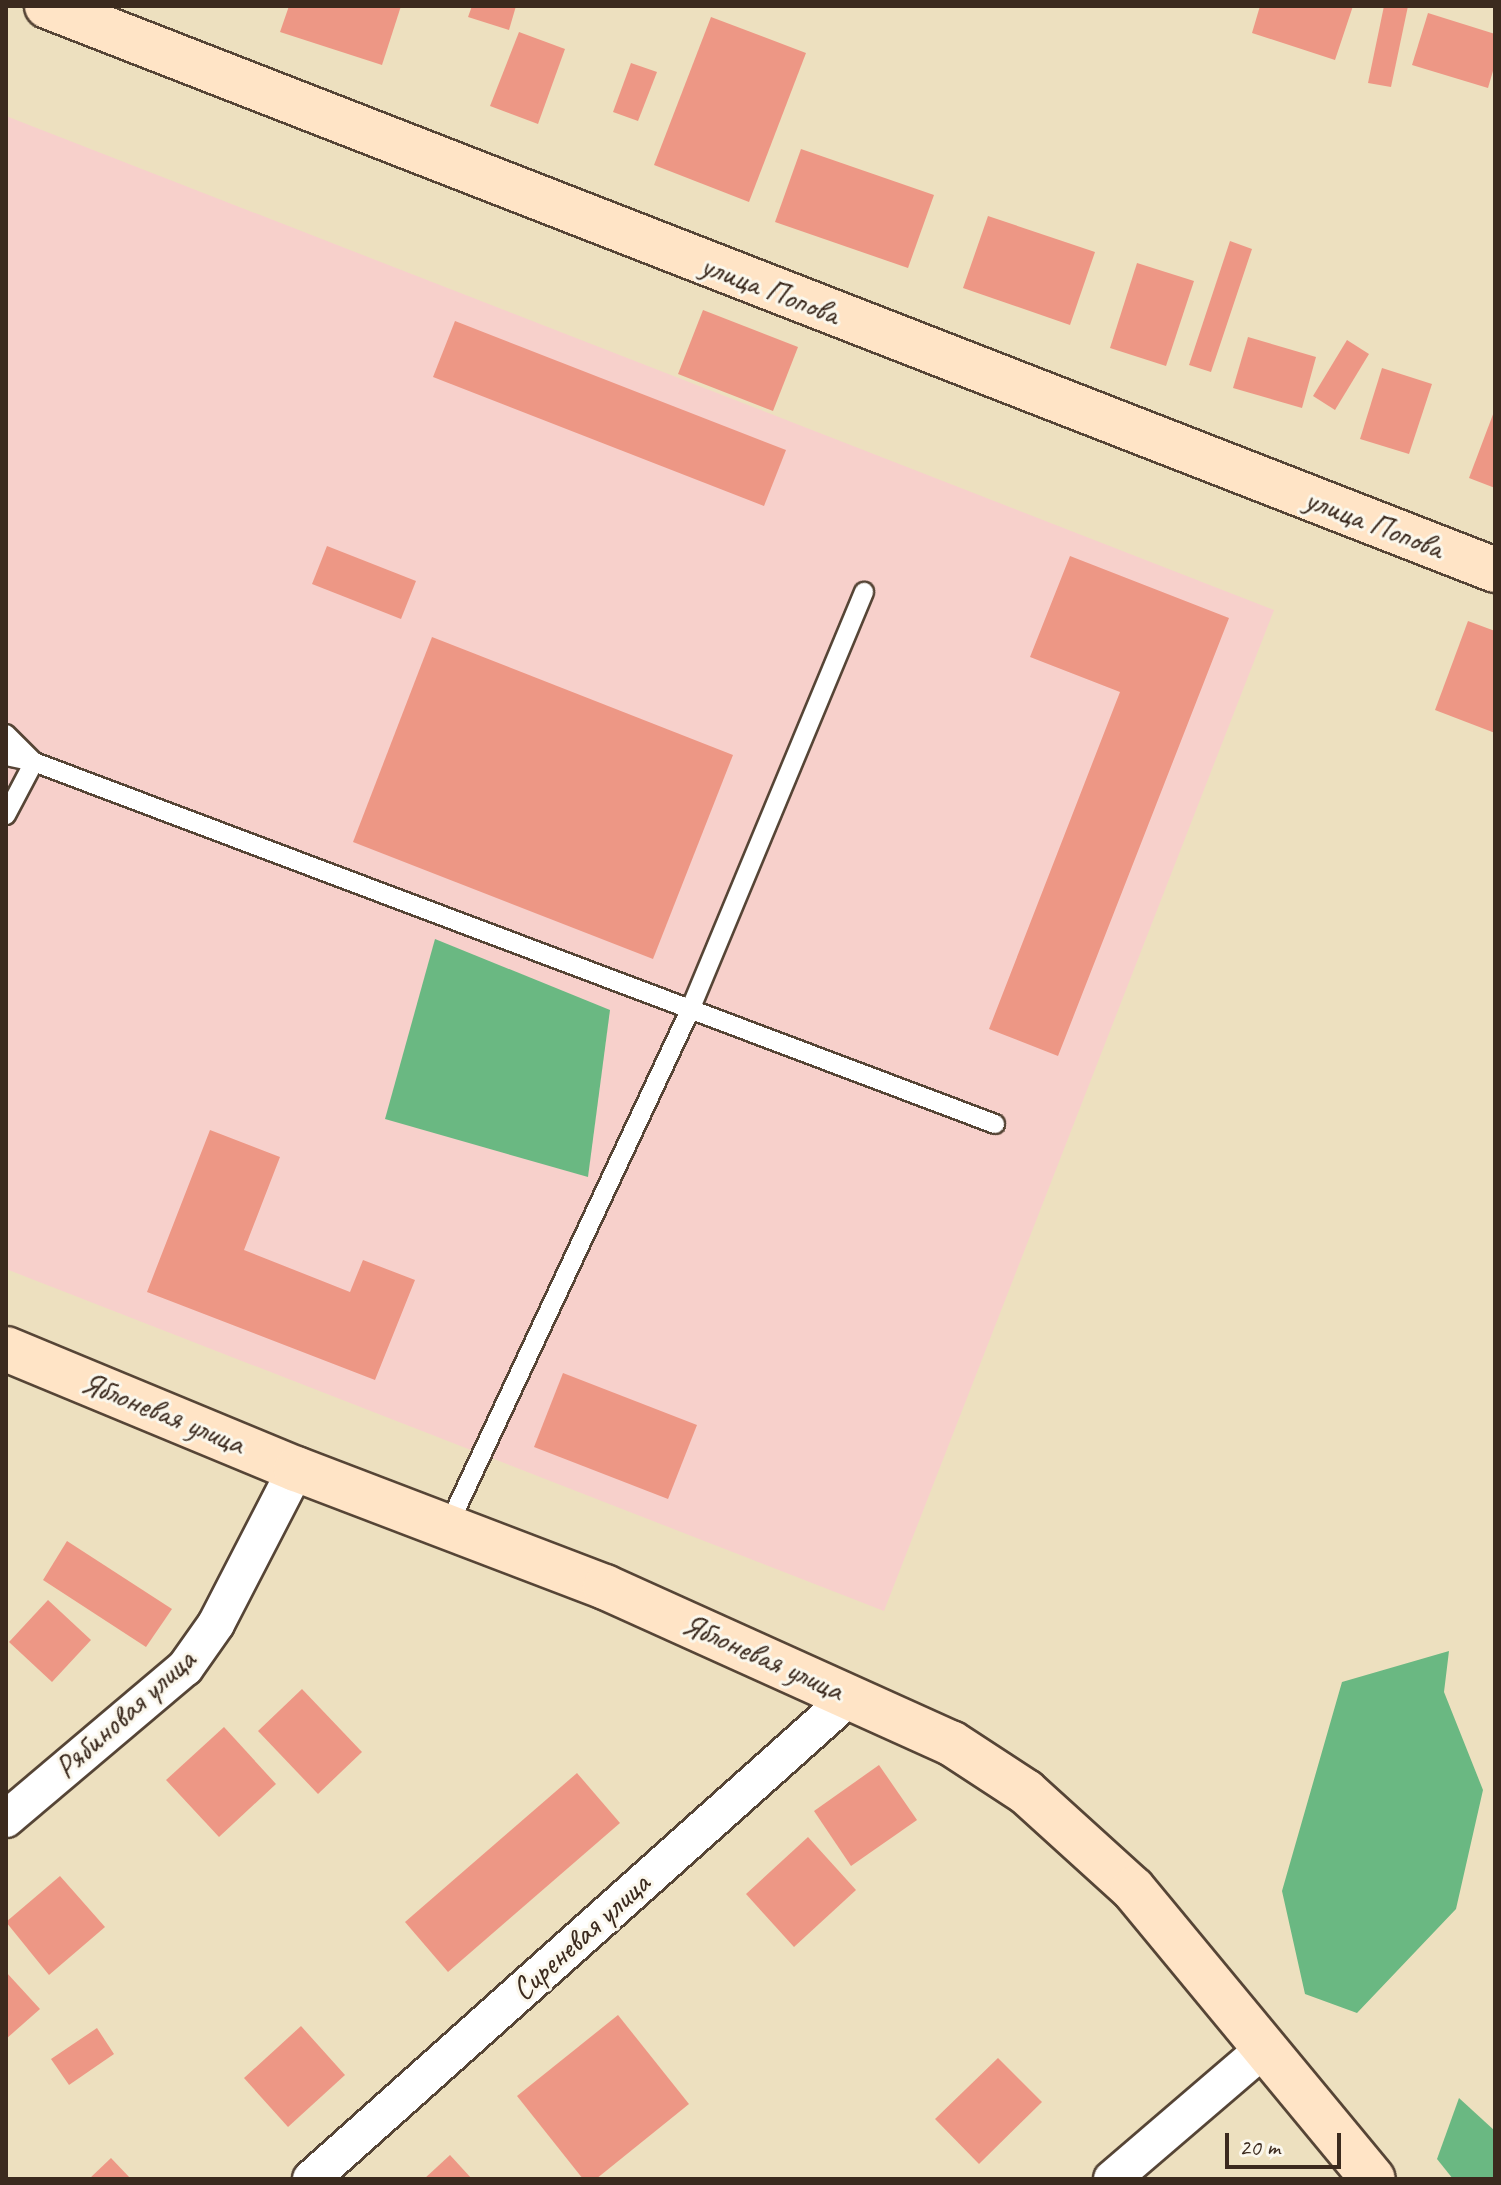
<!DOCTYPE html>
<html>
<head>
<meta charset="utf-8">
<style>
  body { margin:0 }
  #map { position:relative; width:1501px; height:2185px; overflow:hidden; background:#ede0bf; font-family:Caveat,sans-serif }
  div>[style] { position:absolute }
  .built>* { inset:0; background:#f7d0cb }
  .forest>* { inset:0; background:#6ab882 }
  .building>* { inset:0; background:#ed9785 }
  .roads { filter:drop-shadow(2px 0 #564536) drop-shadow(-2px 0 #564536) drop-shadow(0 2px #564536) drop-shadow(0 -2px #564536) }
  .lane>* { height:18px; margin:-9px; padding:0 9px; transform-origin:9px; border-radius:9px; background:#fff }
  .street>* { height:36px; margin:-18px; padding:0 18px; transform-origin:18px; border-radius:18px; background:#fff }
  .secondary>* { height:44px; margin:-22px; padding:0 22px; transform-origin:22px; border-radius:22px; background:#ffe4c6 }
  span { translate:-50% -50%; white-space:nowrap; text-align:center; line-height:1.15; -webkit-text-stroke:6px #fbf7ec; paint-order:stroke }
  .street-label { font-size:32px; color:#3b2a1e }
  .frame { position:absolute; inset:0; border:8px solid #3b2a1e; pointer-events:none }
  .scale { position:absolute; left:1225px; top:2133px; width:116px; height:36px; box-sizing:border-box; border:4px solid #3b2a1e; border-top:0; padding-left:10px; font-size:24px; line-height:28px; white-space:nowrap; color:#3b2a1e; -webkit-text-stroke:6px #fbf7ec; paint-order:stroke }
</style>
</head>
<body>
<div id="map">
  <div class="built">
    <div style="clip-path:polygon(6px 116px,1274px 610px,884px 1611px,6px 1269px)"></div>
  </div>
  <div class="forest">
    <div style="clip-path:polygon(435px 939px,610px 1010px,588px 1177px,385px 1119px)"></div>
    <div style="clip-path:polygon(1449px 1651px,1444px 1692px,1483px 1790px,1456px 1909px,1357px 2013px,1305px 1994px,1282px 1891px,1342px 1682px)"></div>
    <div style="clip-path:polygon(1459px 2098px,1495px 2131px,1495px 2179px,1453px 2179px,1437px 2159px)"></div>
  </div>
  <div class="building">
    <div style="clip-path:polygon(289px 6px,401px 6px,382px 65px,280px 32px)"></div>
    <div style="clip-path:polygon(472px 6px,516px 6px,509px 30px,468px 17px)"></div>
    <div style="clip-path:polygon(1260px 6px,1353px 6px,1335px 60px,1252px 33px)"></div>
    <div style="clip-path:polygon(1384px 6px,1408px 6px,1391px 87px,1368px 83px)"></div>
    <div style="clip-path:polygon(1428px 13px,1495px 34px,1495px 64px,1488px 88px,1412px 65px)"></div>
    <div style="clip-path:polygon(711px 17px,806px 53px,749px 202px,654px 165px)"></div>
    <div style="clip-path:polygon(519px 32px,565px 49px,538px 124px,490px 106px)"></div>
    <div style="clip-path:polygon(631px 63px,657px 72px,638px 121px,613px 112px)"></div>
    <div style="clip-path:polygon(801px 149px,934px 195px,908px 268px,775px 222px)"></div>
    <div style="clip-path:polygon(988px 216px,1095px 252px,1070px 325px,963px 288px)"></div>
    <div style="clip-path:polygon(1230px 241px,1252px 249px,1211px 372px,1189px 365px)"></div>
    <div style="clip-path:polygon(1137px 263px,1194px 281px,1166px 366px,1110px 348px)"></div>
    <div style="clip-path:polygon(703px 310px,798px 347px,773px 411px,678px 374px)"></div>
    <div style="clip-path:polygon(455px 321px,786px 450px,764px 506px,433px 377px)"></div>
    <div style="clip-path:polygon(1248px 337px,1316px 357px,1302px 408px,1233px 388px)"></div>
    <div style="clip-path:polygon(1347px 340px,1369px 354px,1335px 410px,1313px 396px)"></div>
    <div style="clip-path:polygon(1382px 368px,1432px 384px,1409px 454px,1360px 439px)"></div>
    <div style="clip-path:polygon(1495px 409px,1495px 488px,1469px 478px)"></div>
    <div style="clip-path:polygon(327px 546px,416px 581px,401px 619px,312px 584px)"></div>
    <div style="clip-path:polygon(1070px 556px,1229px 618px,1058px 1056px,989px 1029px,1120px 692px,1030px 657px)"></div>
    <div style="clip-path:polygon(1468px 621px,1495px 631px,1495px 733px,1435px 710px)"></div>
    <div style="clip-path:polygon(432px 637px,733px 755px,653px 959px,353px 842px)"></div>
    <div style="clip-path:polygon(210px 1130px,280px 1157px,244px 1250px,350px 1292px,363px 1260px,415px 1280px,375px 1380px,147px 1292px)"></div>
    <div style="clip-path:polygon(563px 1373px,697px 1425px,668px 1499px,534px 1447px)"></div>
    <div style="clip-path:polygon(67px 1541px,172px 1609px,146px 1647px,43px 1580px)"></div>
    <div style="clip-path:polygon(48px 1600px,91px 1640px,52px 1682px,9px 1642px)"></div>
    <div style="clip-path:polygon(302px 1689px,362px 1752px,318px 1794px,258px 1731px)"></div>
    <div style="clip-path:polygon(224px 1727px,276px 1784px,219px 1837px,166px 1780px)"></div>
    <div style="clip-path:polygon(879px 1765px,917px 1820px,851px 1866px,814px 1811px)"></div>
    <div style="clip-path:polygon(577px 1773px,620px 1823px,448px 1972px,405px 1922px)"></div>
    <div style="clip-path:polygon(808px 1837px,856px 1890px,794px 1947px,746px 1894px)"></div>
    <div style="clip-path:polygon(60px 1876px,105px 1927px,49px 1975px,6px 1922px)"></div>
    <div style="clip-path:polygon(6px 1972px,40px 2009px,6px 2039px)"></div>
    <div style="clip-path:polygon(618px 2015px,689px 2104px,596px 2179px,583px 2179px,517px 2096px)"></div>
    <div style="clip-path:polygon(301px 2026px,345px 2075px,288px 2127px,244px 2078px)"></div>
    <div style="clip-path:polygon(97px 2028px,114px 2054px,69px 2085px,51px 2059px)"></div>
    <div style="clip-path:polygon(998px 2058px,1042px 2102px,979px 2164px,935px 2119px)"></div>
    <div style="clip-path:polygon(450px 2155px,472px 2179px,424px 2179px)"></div>
    <div style="clip-path:polygon(111px 2158px,131px 2179px,89px 2179px)"></div>
  </div>
  <div class="roads">
    <div class="lane">
      <div style="left:6px;top:734px;width:40px;rotate:45deg"></div>
      <div style="left:34px;top:762px;width:60px;rotate:117.8deg"></div>
      <div style="left:6px;top:756px;width:29px;rotate:12deg"></div>
      <div style="left:34px;top:762px;width:1027px;rotate:20.64deg"></div>
      <div style="left:448px;top:1526px;width:570px;rotate:-64.87deg"></div>
      <div style="left:690px;top:1010px;width:453px;rotate:-67.4deg"></div>
    </div>
    <div class="street">
      <div style="left:6px;top:1819px;width:234px;rotate:-40.2deg"></div>
      <div style="left:185px;top:1668px;width:54px;rotate:-54.8deg"></div>
      <div style="left:216px;top:1624px;width:174px;rotate:-62.7deg"></div>
      <div style="left:311px;top:2179px;width:724px;rotate:-41.81deg"></div>
      <div style="left:1112px;top:2179px;width:204px;rotate:-40.6deg"></div>
    </div>
    <div class="secondary">
      <div style="left:47px;top:6px;width:1554px;rotate:21.28deg"></div>
      <div style="left:6px;top:1349px;width:314px;rotate:22.5deg"></div>
      <div style="left:296px;top:1469px;width:331px;rotate:20.9deg"></div>
      <div style="left:605px;top:1587px;width:380px;rotate:24.3deg"></div>
      <div style="left:951px;top:1743px;width:90px;rotate:33.2deg"></div>
      <div style="left:1026px;top:1792px;width:144px;rotate:42.2deg"></div>
      <div style="left:1133px;top:1889px;width:376px;rotate:50.4deg"></div>
    </div>
  </div>
  <div class="street-label">
    <span style="left:770px;top:290px;rotate:21deg">улица Попова</span>
    <span style="left:1374px;top:524px;rotate:21deg">улица Попова</span>
    <span style="left:163px;top:1413px;rotate:22deg">Яблоневая улица</span>
    <span style="left:763px;top:1657px;rotate:24deg">Яблоневая улица</span>
    <span style="left:125px;top:1714px;rotate:-42deg">Рябиновая улица</span>
    <span style="left:581px;top:1937px;rotate:-42deg">Сиреневая улица</span>
  </div>
  <div class="frame"></div>
  <div class="scale">20 m</div>
</div>
</body>
</html>
